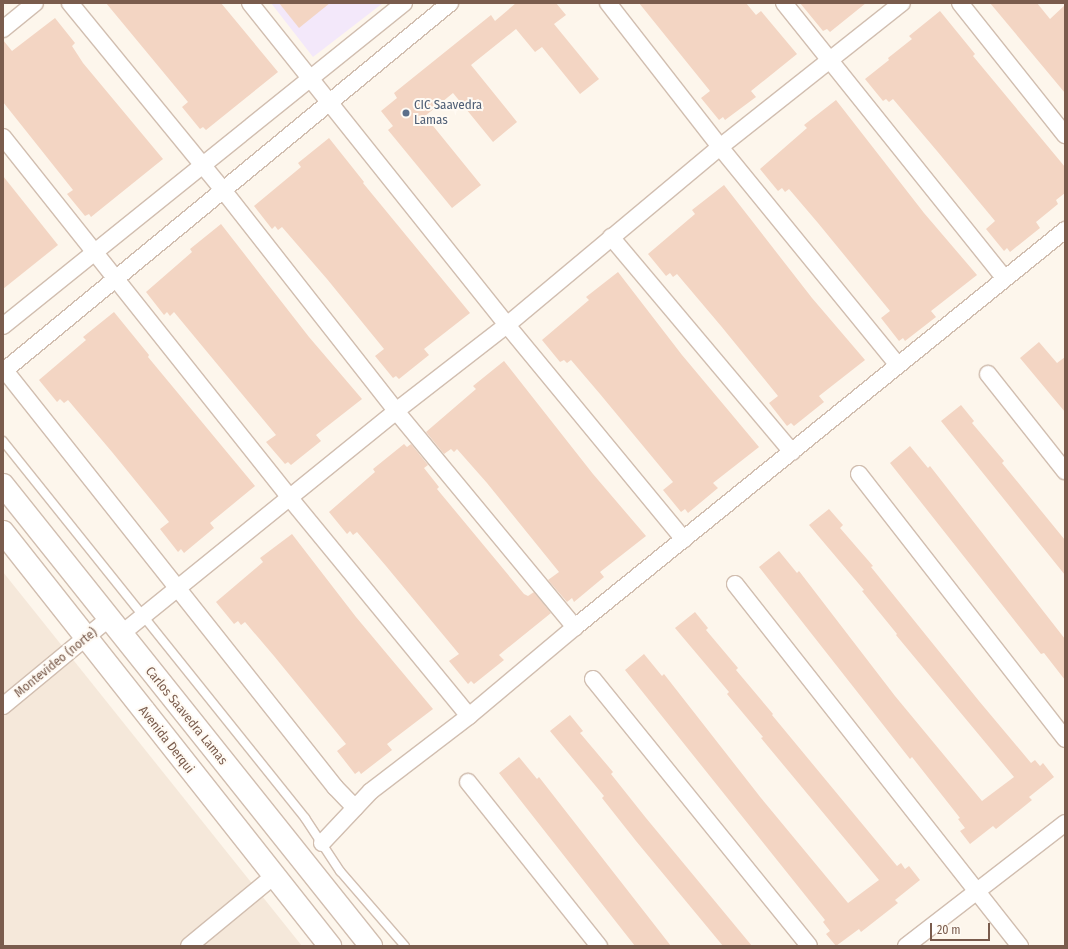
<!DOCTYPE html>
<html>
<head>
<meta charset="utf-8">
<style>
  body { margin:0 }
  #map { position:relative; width:1068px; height:949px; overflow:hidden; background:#fdf6ec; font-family:"Fira Sans Condensed",sans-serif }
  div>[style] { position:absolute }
  .residential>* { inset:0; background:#f5e8da }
  .education>* { inset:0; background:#f3e8fa }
  .building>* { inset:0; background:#f3d5c3 }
  .roads { filter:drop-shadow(1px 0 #d1beb0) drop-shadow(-1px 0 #d1beb0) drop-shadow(0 1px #d1beb0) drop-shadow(0 -1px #d1beb0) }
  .service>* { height:8px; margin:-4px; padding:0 4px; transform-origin:4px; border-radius:4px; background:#fff }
  .minor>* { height:16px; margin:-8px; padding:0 8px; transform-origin:8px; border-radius:8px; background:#fff }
  .secondary>* { height:22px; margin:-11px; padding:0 11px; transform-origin:11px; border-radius:11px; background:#fff }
  .dots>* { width:11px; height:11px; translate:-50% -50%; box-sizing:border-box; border:2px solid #fffaf3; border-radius:50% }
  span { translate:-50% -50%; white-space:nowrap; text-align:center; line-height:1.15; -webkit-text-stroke:4px #fffaf3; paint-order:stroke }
  .service-label { font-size:13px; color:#4e5e75 }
  .left { translate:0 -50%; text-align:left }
  .street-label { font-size:13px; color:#7a5c4d }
  .frame { position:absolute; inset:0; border:4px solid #7a5c4d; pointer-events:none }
  .scale { position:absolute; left:930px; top:923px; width:60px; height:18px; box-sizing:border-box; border:2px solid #7a5c4d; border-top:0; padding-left:5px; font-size:12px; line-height:14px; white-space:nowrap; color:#7a5c4d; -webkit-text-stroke:3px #fffaf3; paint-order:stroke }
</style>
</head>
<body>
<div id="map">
  <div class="residential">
    <div style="clip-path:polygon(3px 572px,302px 946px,3px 946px)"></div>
  </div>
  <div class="education">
    <div style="clip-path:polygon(271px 3px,383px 3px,313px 57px)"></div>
  </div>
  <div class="building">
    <div style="clip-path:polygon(106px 3px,221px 3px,278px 72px,206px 130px,203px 127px,200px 129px,182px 107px,188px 102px)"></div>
    <div style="clip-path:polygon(279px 3px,330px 3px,299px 28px)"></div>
    <div style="clip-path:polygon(516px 3px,556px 3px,566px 15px,554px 24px,599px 79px,580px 94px,542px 47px,535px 52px,516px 29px,471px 65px,517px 122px,493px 142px,453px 93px,425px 116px,481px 185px,452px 208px,388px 130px,393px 126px,381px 111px,397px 98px,394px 93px,491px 15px,495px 21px)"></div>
    <div style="clip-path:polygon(639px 3px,746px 3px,756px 15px,761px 11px,797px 54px,751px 91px,756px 97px,725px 120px,723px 117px,719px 120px,701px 98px,710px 91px)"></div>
    <div style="clip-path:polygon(800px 3px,866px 3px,830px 32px,827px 29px,823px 31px)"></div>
    <div style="clip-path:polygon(990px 3px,1037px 3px,1050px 19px,1065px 5px,1065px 93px)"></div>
    <div style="clip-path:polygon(940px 11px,975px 54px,973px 56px,1065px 167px,1065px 193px,1056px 200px,1058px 204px,1036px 222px,1040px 228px,1010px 252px,1007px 248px,1004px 251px,986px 229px,995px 221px,937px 151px,893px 99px,889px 102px,886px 99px,883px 101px,865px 79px,889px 60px,888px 58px,912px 39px,909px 36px)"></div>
    <div style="clip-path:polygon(55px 18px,75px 43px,72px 46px,83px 63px,163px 159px,91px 217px,89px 214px,85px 216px,67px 194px,73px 190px,3px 102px,3px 40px,12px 51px)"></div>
    <div style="clip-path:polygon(836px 100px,924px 213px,977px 275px,931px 311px,936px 317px,905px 341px,903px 338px,899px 341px,881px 318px,890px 311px,818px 223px,789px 189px,785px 192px,782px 188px,778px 191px,760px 169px,807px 128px,804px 125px)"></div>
    <div style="clip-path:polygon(329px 138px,364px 182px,363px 183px,470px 313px,424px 349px,429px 355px,399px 379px,396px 376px,393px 378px,375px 356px,384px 349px,327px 279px,282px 227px,278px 230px,275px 226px,272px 229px,254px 206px,301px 167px,298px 163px)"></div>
    <div style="clip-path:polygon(3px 176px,58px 245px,3px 289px)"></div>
    <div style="clip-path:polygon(724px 185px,812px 298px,865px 360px,819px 396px,824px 402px,794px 426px,791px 423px,787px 426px,769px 403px,778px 396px,721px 326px,677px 274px,673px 277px,670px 273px,666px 276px,648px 254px,695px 214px,692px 210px)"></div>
    <div style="clip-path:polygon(221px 224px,309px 337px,362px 399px,316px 435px,321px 441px,291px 465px,288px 462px,285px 464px,266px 442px,276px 435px,203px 347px,174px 312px,170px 316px,167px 312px,164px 315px,146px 292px,192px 252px,190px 249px)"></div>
    <div style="clip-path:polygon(618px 272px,682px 355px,759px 447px,713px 483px,718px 488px,688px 513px,685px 509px,681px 512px,663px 490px,673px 482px,600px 394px,571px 360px,567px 363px,564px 360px,560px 362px,542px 340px,589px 300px,586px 297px)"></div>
    <div style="clip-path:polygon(114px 312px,149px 355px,148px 357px,255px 486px,210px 523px,214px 528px,184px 553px,181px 549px,178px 552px,160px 529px,169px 522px,112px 452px,68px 400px,64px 403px,60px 399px,57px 402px,39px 380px,86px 340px,83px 337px)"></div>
    <div style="clip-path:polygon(1039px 342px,1057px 363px,1065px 357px,1065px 412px,1020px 358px)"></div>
    <div style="clip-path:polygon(504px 361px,593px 474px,646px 536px,600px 572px,604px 577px,574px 602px,572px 598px,567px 602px,548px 580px,559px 572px,487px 483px,457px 449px,454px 452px,451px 449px,444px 454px,426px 432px,476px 389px,473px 386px)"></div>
    <div style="clip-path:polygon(961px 405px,974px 421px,972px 423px,1004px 461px,1002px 463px,1065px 540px,1065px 575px,941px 421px)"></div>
    <div style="clip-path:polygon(404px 444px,407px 447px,411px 444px,428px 465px,424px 468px,439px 487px,437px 489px,524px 594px,528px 596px,534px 592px,551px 613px,499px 655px,504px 660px,474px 684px,471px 681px,468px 684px,449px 661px,459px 654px,386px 566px,357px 532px,353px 535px,350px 531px,347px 534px,329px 512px,375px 472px,373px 469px)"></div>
    <div style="clip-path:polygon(910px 446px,928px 468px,930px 466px,1065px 639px,1065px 680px,1044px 653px,1041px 654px,890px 463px)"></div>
    <div style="clip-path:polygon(829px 509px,843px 525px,840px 528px,873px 566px,871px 567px,979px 701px,1031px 763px,1035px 760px,1040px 766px,1043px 763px,1054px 777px,1029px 797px,1032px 800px,996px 829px,993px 826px,970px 844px,960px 831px,965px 828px,958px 819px,960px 818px,912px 757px,910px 759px,759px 567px,779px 551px,797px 573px,799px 571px,895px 696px,982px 801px,1014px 777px,896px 635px,897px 634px,862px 591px,864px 590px,809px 525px)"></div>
    <div style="clip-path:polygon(292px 534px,356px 617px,433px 709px,387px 744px,392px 750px,361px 774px,359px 771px,355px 774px,337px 751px,346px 744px,274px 656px,245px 622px,241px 625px,238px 621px,234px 624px,216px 602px,263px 562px,260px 558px)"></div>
    <div style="clip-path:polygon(695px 612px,708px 628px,706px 630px,738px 668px,736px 670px,773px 714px,772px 715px,897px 866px,901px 863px,905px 869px,909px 866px,920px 880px,895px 900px,898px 903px,861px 932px,859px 929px,836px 946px,826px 934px,830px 931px,823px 922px,825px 920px,625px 670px,644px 654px,662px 676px,664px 674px,761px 798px,848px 903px,879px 880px,761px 738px,763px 737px,727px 694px,729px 692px,675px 628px)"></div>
    <div style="clip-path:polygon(570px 715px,583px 731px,580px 733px,613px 772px,611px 774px,646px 818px,752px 946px,723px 946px,636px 841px,602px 798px,604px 796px,550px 731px)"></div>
    <div style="clip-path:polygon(519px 757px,537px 779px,539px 777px,671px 946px,635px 946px,499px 773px)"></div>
  </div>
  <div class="roads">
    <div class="service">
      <div style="left:3px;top:441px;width:483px;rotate:51.3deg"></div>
      <div style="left:305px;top:818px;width:64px;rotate:56.6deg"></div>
      <div style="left:340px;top:871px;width:99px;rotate:49.1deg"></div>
    </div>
    <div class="minor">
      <div style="left:70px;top:3px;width:242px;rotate:50.7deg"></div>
      <div style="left:223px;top:190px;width:281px;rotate:51.9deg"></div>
      <div style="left:396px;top:411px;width:281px;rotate:50.4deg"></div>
      <div style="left:250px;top:3px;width:412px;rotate:51.4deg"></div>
      <div style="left:507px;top:325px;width:278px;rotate:50.5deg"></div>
      <div style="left:608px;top:3px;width:182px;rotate:52.1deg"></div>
      <div style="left:720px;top:147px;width:281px;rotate:50.8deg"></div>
      <div style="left:784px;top:3px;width:352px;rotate:51.3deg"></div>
      <div style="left:960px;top:3px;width:169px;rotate:51.5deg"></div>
      <div style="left:3px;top:29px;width:41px;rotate:-39.1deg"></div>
      <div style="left:3px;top:137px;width:460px;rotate:51.5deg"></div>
      <div style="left:289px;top:497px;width:283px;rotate:50.6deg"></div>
      <div style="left:611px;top:237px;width:281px;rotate:49.9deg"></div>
      <div style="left:3px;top:326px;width:515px;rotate:-38.85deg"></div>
      <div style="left:3px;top:368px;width:535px;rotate:51.61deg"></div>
      <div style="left:335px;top:787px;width:29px;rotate:46deg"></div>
      <div style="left:5px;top:370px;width:577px;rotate:-39.51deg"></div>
      <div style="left:988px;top:374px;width:124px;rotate:51.6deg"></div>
      <div style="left:859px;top:474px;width:336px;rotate:52.1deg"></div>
      <div style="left:735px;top:584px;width:461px;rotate:51.8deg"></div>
      <div style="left:121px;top:634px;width:354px;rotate:-39deg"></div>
      <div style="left:396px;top:411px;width:140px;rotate:-37.8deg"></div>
      <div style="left:507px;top:325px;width:278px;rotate:-39.9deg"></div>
      <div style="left:720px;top:147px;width:232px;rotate:-38.4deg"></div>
      <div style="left:593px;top:679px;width:343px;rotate:51deg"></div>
      <div style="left:3px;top:706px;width:136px;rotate:-39.6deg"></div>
      <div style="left:468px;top:782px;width:210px;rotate:51.4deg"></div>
      <div style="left:322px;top:843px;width:71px;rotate:-46.7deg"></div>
      <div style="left:371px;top:791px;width:123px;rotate:-37.4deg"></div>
      <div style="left:469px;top:716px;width:138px;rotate:-40deg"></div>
      <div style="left:575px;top:627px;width:631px;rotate:-39.01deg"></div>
      <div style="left:189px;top:946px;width:110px;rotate:-39.5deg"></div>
      <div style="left:906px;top:946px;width:201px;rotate:-37.7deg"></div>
    </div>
    <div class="secondary">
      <div style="left:3px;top:485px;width:590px;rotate:51.4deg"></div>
      <div style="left:3px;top:532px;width:528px;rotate:51.7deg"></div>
    </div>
  </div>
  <div class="dots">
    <div style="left:406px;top:113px;background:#5c6f8a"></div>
  </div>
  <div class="service-label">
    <span class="left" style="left:414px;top:113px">CIC Saavedra<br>Lamas</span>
  </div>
  <div class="street-label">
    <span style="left:56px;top:663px;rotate:-39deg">Montevideo (norte)</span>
    <span style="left:186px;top:716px;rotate:51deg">Carlos Saavedra Lamas</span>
    <span style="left:166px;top:740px;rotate:52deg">Avenida Derqui</span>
  </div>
  <div class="frame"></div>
  <div class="scale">20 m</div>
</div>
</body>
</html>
